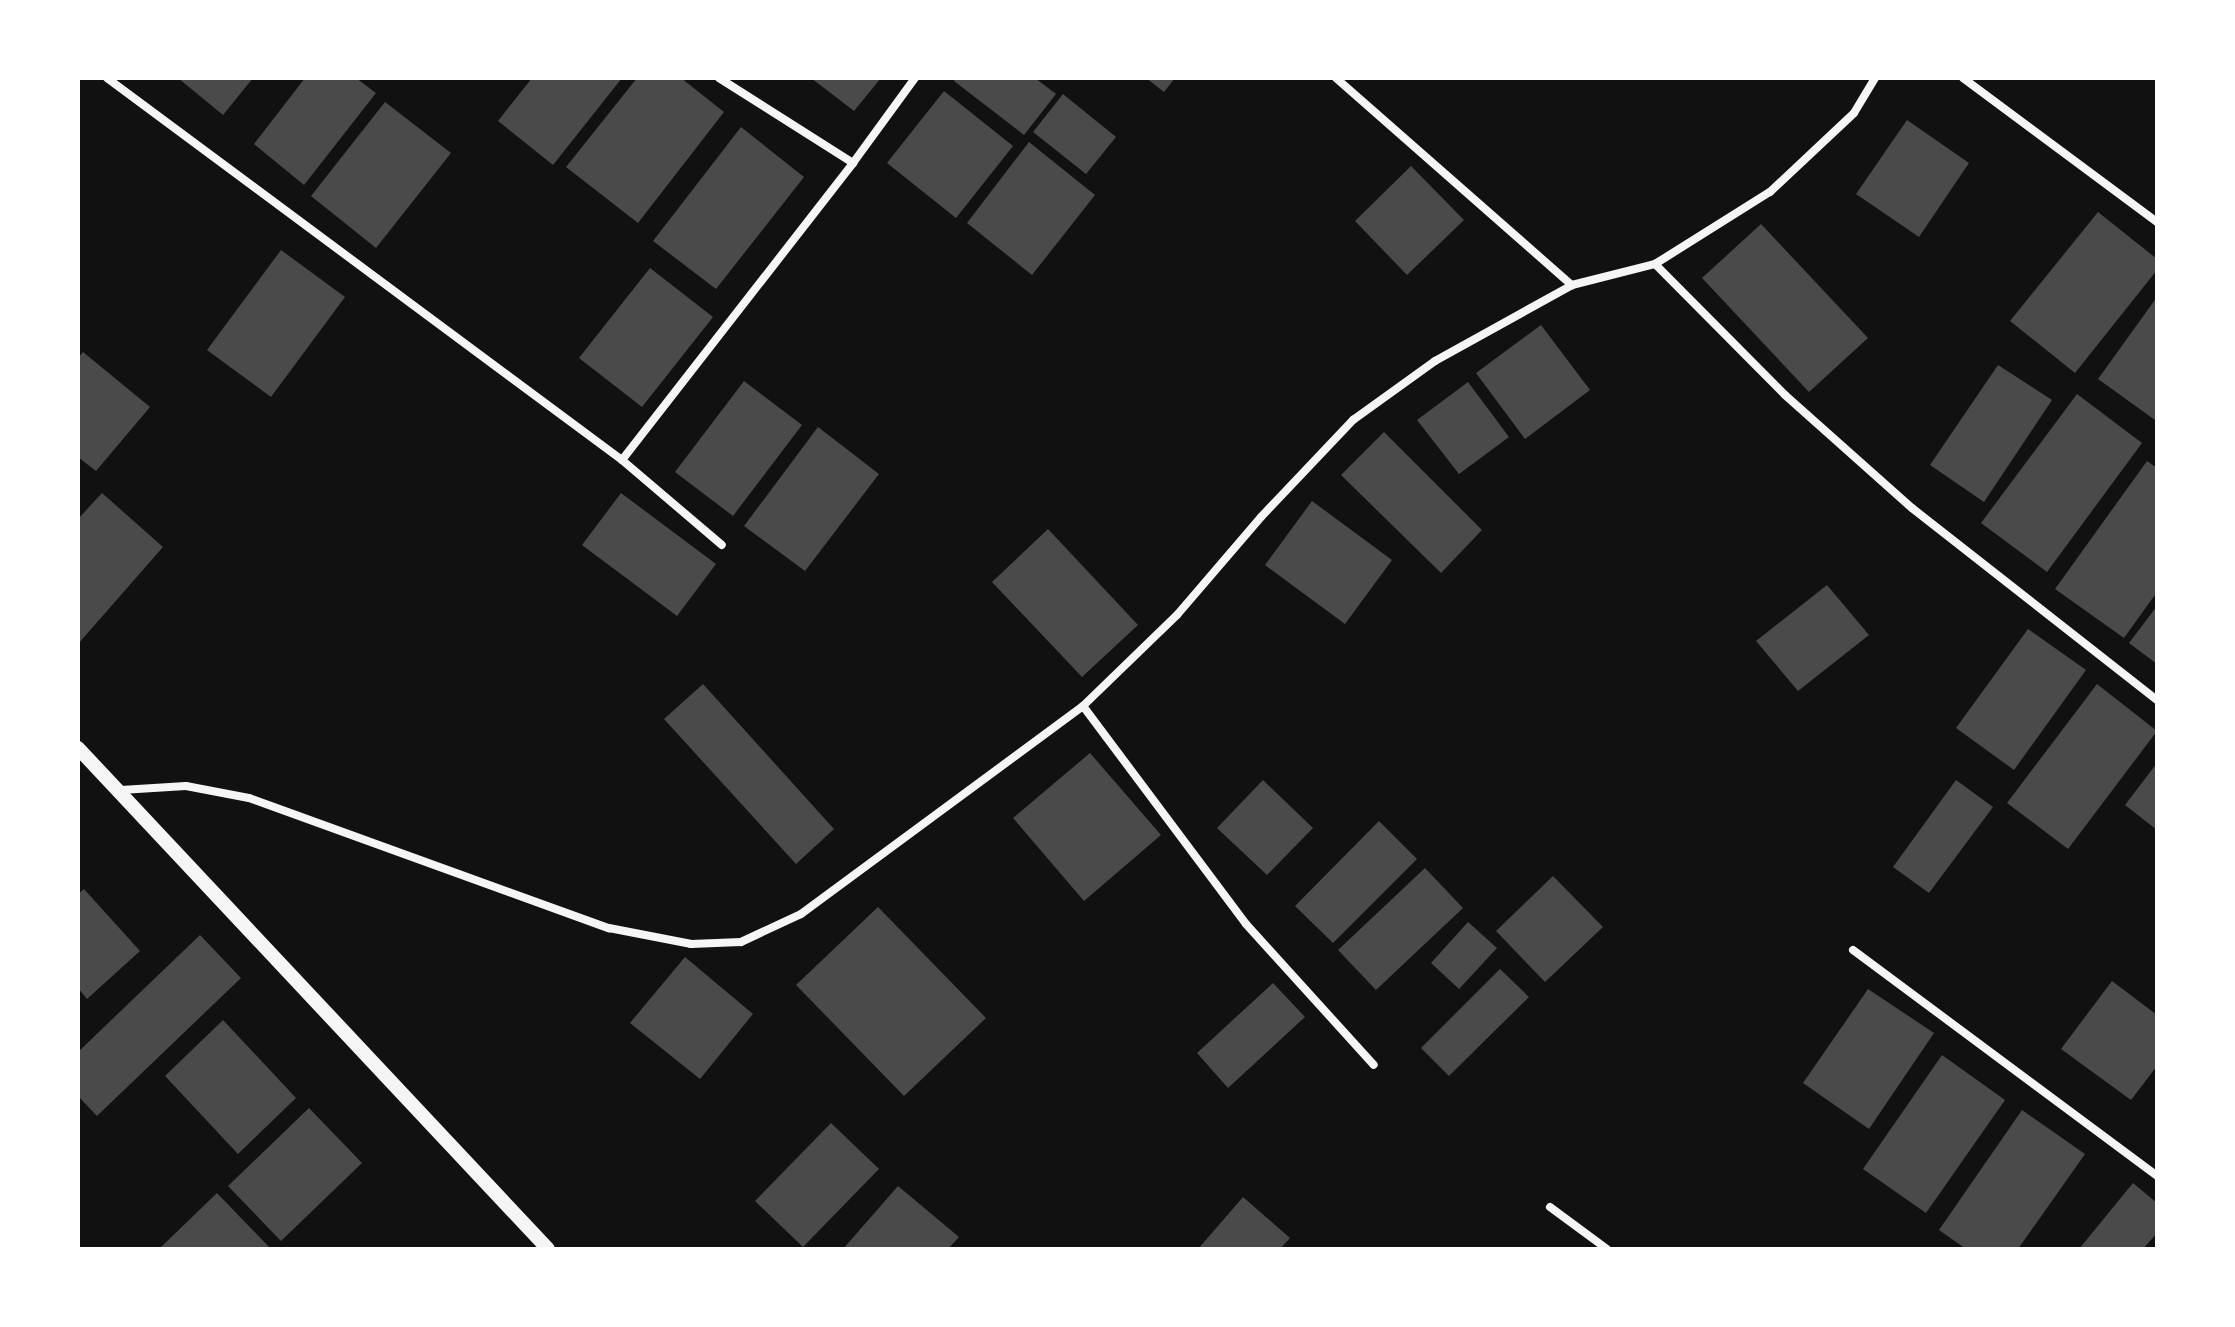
<!DOCTYPE html>
<html>
<head>
<meta charset="utf-8">
<style>
  body { margin:0 }
  #map { position:relative; width:2235px; height:1327px; overflow:hidden; background:#111; font-family:"PT Serif",serif }
  div>[style] { position:absolute }
  .building>* { inset:0; background:#4a4a4a }
  .minor>* { height:8px; margin:-4px; padding:0 4px; transform-origin:4px; border-radius:4px; background:#f5f5f5 }
  .tertiary>* { height:14px; margin:-7px; padding:0 7px; transform-origin:7px; border-radius:7px; background:#f5f5f5 }
  span { translate:-50% -50%; white-space:nowrap; text-align:center; line-height:1.15; -webkit-text-stroke:6px #fff; paint-order:stroke }
  .frame { position:absolute; inset:0; border:80px solid #fff; pointer-events:none }
</style>
</head>
<body>
<div id="map">
  <div class="building">
    <div style="clip-path:polygon(178px 78px,253px 78px,223px 115px)"></div>
    <div style="clip-path:polygon(305px 78px,356px 78px,376px 93px,304px 185px,254px 144px)"></div>
    <div style="clip-path:polygon(532px 78px,622px 78px,553px 165px,498px 121px)"></div>
    <div style="clip-path:polygon(637px 78px,681px 78px,724px 112px,638px 223px,566px 167px)"></div>
    <div style="clip-path:polygon(811px 78px,881px 78px,854px 111px)"></div>
    <div style="clip-path:polygon(956px 78px,1035px 78px,1056px 94px,1024px 135px,954px 81px)"></div>
    <div style="clip-path:polygon(1146px 78px,1175px 78px,1164px 92px)"></div>
    <div style="clip-path:polygon(944px 91px,1013px 146px,956px 218px,887px 163px)"></div>
    <div style="clip-path:polygon(1063px 94px,1116px 137px,1086px 174px,1033px 132px)"></div>
    <div style="clip-path:polygon(385px 102px,451px 153px,376px 248px,311px 196px)"></div>
    <div style="clip-path:polygon(1907px 120px,1969px 163px,1919px 237px,1856px 194px)"></div>
    <div style="clip-path:polygon(741px 127px,804px 177px,716px 289px,653px 241px)"></div>
    <div style="clip-path:polygon(1029px 142px,1095px 195px,1032px 275px,967px 223px)"></div>
    <div style="clip-path:polygon(1411px 166px,1464px 220px,1407px 275px,1355px 221px)"></div>
    <div style="clip-path:polygon(2098px 212px,2157px 259px,2157px 270px,2075px 373px,2010px 321px)"></div>
    <div style="clip-path:polygon(1761px 224px,1868px 338px,1809px 392px,1702px 278px)"></div>
    <div style="clip-path:polygon(281px 250px,345px 297px,271px 397px,207px 350px)"></div>
    <div style="clip-path:polygon(650px 268px,713px 317px,642px 407px,579px 358px)"></div>
    <div style="clip-path:polygon(2157px 297px,2157px 417px,2155px 420px,2098px 379px)"></div>
    <div style="clip-path:polygon(1541px 325px,1590px 390px,1525px 439px,1476px 373px)"></div>
    <div style="clip-path:polygon(83px 352px,150px 407px,96px 471px,78px 457px,78px 358px)"></div>
    <div style="clip-path:polygon(1998px 365px,2052px 400px,1984px 502px,1930px 465px)"></div>
    <div style="clip-path:polygon(744px 381px,802px 425px,733px 516px,675px 472px)"></div>
    <div style="clip-path:polygon(1468px 382px,1509px 437px,1459px 474px,1417px 420px)"></div>
    <div style="clip-path:polygon(2077px 394px,2142px 443px,2047px 572px,1981px 523px)"></div>
    <div style="clip-path:polygon(818px 427px,879px 474px,805px 571px,744px 526px)"></div>
    <div style="clip-path:polygon(1384px 432px,1482px 530px,1441px 573px,1341px 475px)"></div>
    <div style="clip-path:polygon(2147px 461px,2157px 468px,2157px 592px,2124px 638px,2055px 589px)"></div>
    <div style="clip-path:polygon(102px 493px,163px 547px,78px 644px,78px 519px)"></div>
    <div style="clip-path:polygon(621px 493px,716px 564px,677px 616px,582px 545px)"></div>
    <div style="clip-path:polygon(1312px 501px,1392px 560px,1345px 624px,1265px 565px)"></div>
    <div style="clip-path:polygon(1048px 529px,1138px 625px,1082px 677px,992px 582px)"></div>
    <div style="clip-path:polygon(1827px 585px,1869px 635px,1798px 691px,1756px 641px)"></div>
    <div style="clip-path:polygon(2157px 606px,2157px 664px,2129px 643px)"></div>
    <div style="clip-path:polygon(2028px 629px,2086px 670px,2014px 770px,1956px 728px)"></div>
    <div style="clip-path:polygon(703px 684px,834px 829px,796px 864px,664px 719px)"></div>
    <div style="clip-path:polygon(2097px 684px,2157px 731px,2068px 849px,2007px 803px)"></div>
    <div style="clip-path:polygon(1090px 753px,1161px 835px,1084px 901px,1013px 818px)"></div>
    <div style="clip-path:polygon(2157px 763px,2157px 830px,2125px 805px)"></div>
    <div style="clip-path:polygon(1263px 780px,1313px 828px,1267px 875px,1217px 828px)"></div>
    <div style="clip-path:polygon(1956px 780px,1993px 807px,1929px 893px,1893px 867px)"></div>
    <div style="clip-path:polygon(1379px 821px,1417px 859px,1333px 943px,1295px 906px)"></div>
    <div style="clip-path:polygon(1425px 868px,1463px 908px,1376px 990px,1338px 950px)"></div>
    <div style="clip-path:polygon(1553px 876px,1603px 927px,1545px 982px,1496px 931px)"></div>
    <div style="clip-path:polygon(84px 889px,140px 951px,87px 999px,78px 988px,78px 894px)"></div>
    <div style="clip-path:polygon(878px 907px,986px 1018px,904px 1096px,796px 985px)"></div>
    <div style="clip-path:polygon(1468px 922px,1497px 948px,1459px 989px,1431px 963px)"></div>
    <div style="clip-path:polygon(200px 935px,241px 978px,97px 1116px,78px 1096px,78px 1052px)"></div>
    <div style="clip-path:polygon(685px 957px,753px 1014px,700px 1079px,630px 1023px)"></div>
    <div style="clip-path:polygon(1500px 969px,1529px 997px,1449px 1076px,1421px 1048px)"></div>
    <div style="clip-path:polygon(2112px 981px,2157px 1015px,2157px 1066px,2131px 1100px,2061px 1049px)"></div>
    <div style="clip-path:polygon(1273px 983px,1305px 1017px,1228px 1088px,1197px 1053px)"></div>
    <div style="clip-path:polygon(1868px 989px,1934px 1033px,1869px 1129px,1803px 1083px)"></div>
    <div style="clip-path:polygon(223px 1020px,296px 1098px,238px 1154px,165px 1076px)"></div>
    <div style="clip-path:polygon(1942px 1055px,2005px 1100px,1926px 1213px,1863px 1169px)"></div>
    <div style="clip-path:polygon(309px 1108px,362px 1163px,281px 1241px,228px 1186px)"></div>
    <div style="clip-path:polygon(2022px 1110px,2085px 1154px,2018px 1249px,1966px 1249px,1939px 1230px)"></div>
    <div style="clip-path:polygon(831px 1123px,879px 1169px,803px 1247px,755px 1201px)"></div>
    <div style="clip-path:polygon(2133px 1183px,2157px 1203px,2157px 1233px,2143px 1249px,2079px 1249px)"></div>
    <div style="clip-path:polygon(898px 1186px,959px 1237px,948px 1249px,843px 1249px)"></div>
    <div style="clip-path:polygon(217px 1193px,271px 1249px,159px 1249px)"></div>
    <div style="clip-path:polygon(1243px 1197px,1290px 1238px,1280px 1249px,1198px 1249px)"></div>
  </div>
  <div class="minor">
    <div style="left:107px;top:78px;width:641px;rotate:36.57deg"></div>
    <div style="left:622px;top:460px;width:131px;rotate:40.4deg"></div>
    <div style="left:719px;top:78px;width:159px;rotate:32.4deg"></div>
    <div style="left:1336px;top:78px;width:314px;rotate:41.3deg"></div>
    <div style="left:1963px;top:78px;width:242px;rotate:36.6deg"></div>
    <div style="left:1655px;top:264px;width:185px;rotate:45.2deg"></div>
    <div style="left:1785px;top:395px;width:170px;rotate:41.7deg"></div>
    <div style="left:1912px;top:508px;width:311px;rotate:38.1deg"></div>
    <div style="left:622px;top:460px;width:376px;rotate:-52.1deg"></div>
    <div style="left:853px;top:163px;width:105px;rotate:-53.9deg"></div>
    <div style="left:1083px;top:706px;width:272px;rotate:53.2deg"></div>
    <div style="left:1246px;top:924px;width:190px;rotate:47.8deg"></div>
    <div style="left:121px;top:790px;width:65px;rotate:-3.5deg"></div>
    <div style="left:186px;top:786px;width:64px;rotate:10.8deg"></div>
    <div style="left:249px;top:798px;width:383px;rotate:19.9deg"></div>
    <div style="left:609px;top:928px;width:84px;rotate:11deg"></div>
    <div style="left:691px;top:944px;width:50px;rotate:-2.3deg"></div>
    <div style="left:741px;top:942px;width:66px;rotate:-25deg"></div>
    <div style="left:801px;top:914px;width:350px;rotate:-36.4deg"></div>
    <div style="left:1083px;top:706px;width:131px;rotate:-44.1deg"></div>
    <div style="left:1177px;top:615px;width:129px;rotate:-49.4deg"></div>
    <div style="left:1261px;top:517px;width:134px;rotate:-46.5deg"></div>
    <div style="left:1353px;top:420px;width:101px;rotate:-35.7deg"></div>
    <div style="left:1435px;top:361px;width:157px;rotate:-29deg"></div>
    <div style="left:1572px;top:285px;width:86px;rotate:-14.2deg"></div>
    <div style="left:1655px;top:264px;width:136px;rotate:-32.1deg"></div>
    <div style="left:1770px;top:192px;width:115px;rotate:-43.2deg"></div>
    <div style="left:1854px;top:113px;width:41px;rotate:-59deg"></div>
    <div style="left:1853px;top:950px;width:379px;rotate:36.6deg"></div>
    <div style="left:1550px;top:1207px;width:71px;rotate:36.4deg"></div>
  </div>
  <div class="tertiary">
    <div style="left:78px;top:748px;width:687px;rotate:46.83deg"></div>
  </div>
  <div class="frame"></div>
</div>
</body>
</html>
